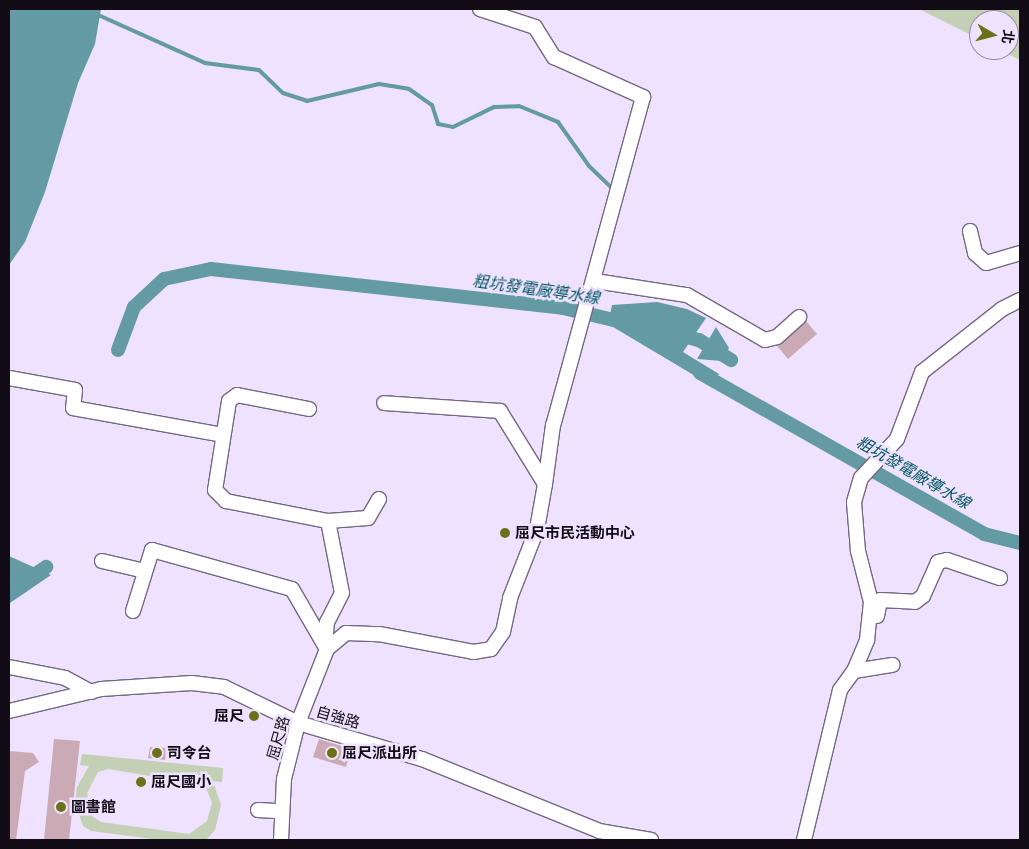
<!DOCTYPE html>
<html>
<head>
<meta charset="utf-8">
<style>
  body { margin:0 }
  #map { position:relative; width:1029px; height:849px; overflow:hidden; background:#efe2fe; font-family:Montserrat,"Noto Sans TC",sans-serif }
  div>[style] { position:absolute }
  .green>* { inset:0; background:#c3d0b5 }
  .water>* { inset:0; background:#639aa4 }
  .stream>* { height:4px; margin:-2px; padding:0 2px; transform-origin:2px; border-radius:2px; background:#639aa4 }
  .canal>* { height:14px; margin:-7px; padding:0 7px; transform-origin:7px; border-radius:7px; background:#639aa4 }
  .building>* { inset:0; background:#caaab5 }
  .roads { filter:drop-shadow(1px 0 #746880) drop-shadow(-1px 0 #746880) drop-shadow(0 1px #746880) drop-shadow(0 -1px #746880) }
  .minor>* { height:14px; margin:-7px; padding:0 7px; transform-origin:7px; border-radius:7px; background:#fff }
  .dots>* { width:14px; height:14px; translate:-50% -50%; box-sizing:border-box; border:2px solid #efe2fe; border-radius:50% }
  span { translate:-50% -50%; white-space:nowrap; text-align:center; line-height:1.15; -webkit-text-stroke:5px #efe2fe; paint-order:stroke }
  .poi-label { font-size:15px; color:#110c15; font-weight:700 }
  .left { translate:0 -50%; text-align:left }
  .right { translate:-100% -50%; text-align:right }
  .street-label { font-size:15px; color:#110c15 }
  .water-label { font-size:16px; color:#015661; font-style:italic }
  .frame { position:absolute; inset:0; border:10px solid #110c15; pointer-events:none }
  .north { position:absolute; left:969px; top:10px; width:50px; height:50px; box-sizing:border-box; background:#efe2fe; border:1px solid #968ca1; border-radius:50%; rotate:98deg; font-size:14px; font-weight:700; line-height:20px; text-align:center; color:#110c15 }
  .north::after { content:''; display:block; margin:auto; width:18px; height:22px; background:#6a7119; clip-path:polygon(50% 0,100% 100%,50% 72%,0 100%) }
</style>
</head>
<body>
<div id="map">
  <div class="green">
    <div style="clip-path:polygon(919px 9px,1020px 9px,1020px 60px,1000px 50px,1009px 50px,1009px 20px,979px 20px,979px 39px)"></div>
    <div style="clip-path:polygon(evenodd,82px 754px,223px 768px,222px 782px,213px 781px,221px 805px,215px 830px,206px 840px,161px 840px,91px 831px,83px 826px,75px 803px,77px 787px,89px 766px,80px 765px,82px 754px,108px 769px,205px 785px,212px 803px,207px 821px,189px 834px,101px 822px,92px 816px,87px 793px,98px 772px,108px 769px)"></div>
  </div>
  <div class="water">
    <div style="clip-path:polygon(9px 9px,101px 9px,95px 44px,78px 83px,45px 192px,25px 242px,9px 265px)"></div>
    <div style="clip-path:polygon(657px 302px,687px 309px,706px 318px,683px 352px,719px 374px,712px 386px,608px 324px,612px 305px)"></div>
    <div style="clip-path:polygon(716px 327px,729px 348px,722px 361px,697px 359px)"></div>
    <div style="clip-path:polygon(9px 556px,51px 575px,10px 603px,9px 603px)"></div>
  </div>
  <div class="stream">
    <div style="left:96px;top:14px;width:120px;rotate:24.2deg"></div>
    <div style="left:205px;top:63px;width:54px;rotate:7.4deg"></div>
    <div style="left:259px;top:70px;width:33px;rotate:44deg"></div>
    <div style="left:283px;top:93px;width:25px;rotate:18deg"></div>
    <div style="left:307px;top:101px;width:74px;rotate:-13.3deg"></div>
    <div style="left:379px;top:84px;width:30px;rotate:9deg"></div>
    <div style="left:409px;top:89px;width:28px;rotate:35deg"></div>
    <div style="left:432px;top:105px;width:20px;rotate:72deg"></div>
    <div style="left:438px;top:124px;width:15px;rotate:11deg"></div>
    <div style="left:453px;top:127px;width:46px;rotate:-26deg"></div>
    <div style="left:494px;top:107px;width:25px;rotate:-2deg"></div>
    <div style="left:519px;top:106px;width:42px;rotate:22.3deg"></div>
    <div style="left:558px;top:122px;width:54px;rotate:54.8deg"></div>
    <div style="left:589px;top:166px;width:29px;rotate:44deg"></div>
  </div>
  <div class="canal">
    <div style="left:676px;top:334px;width:24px;rotate:15deg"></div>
    <div style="left:699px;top:340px;width:38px;rotate:32deg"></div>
    <div style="left:118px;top:350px;width:46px;rotate:-69.6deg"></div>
    <div style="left:134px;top:307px;width:41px;rotate:-43deg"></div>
    <div style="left:164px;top:279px;width:48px;rotate:-12deg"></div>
    <div style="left:211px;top:269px;width:354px;rotate:6.3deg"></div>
    <div style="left:563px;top:308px;width:65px;rotate:13.4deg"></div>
    <div style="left:700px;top:373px;width:326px;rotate:29.5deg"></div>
    <div style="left:984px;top:534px;width:37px;rotate:14deg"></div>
    <div style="left:9px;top:592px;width:45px;rotate:-34deg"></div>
  </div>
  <div class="building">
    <div style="clip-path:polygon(806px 321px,817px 334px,788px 359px,777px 346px)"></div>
    <div style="clip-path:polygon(54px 739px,80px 741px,69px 840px,44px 840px)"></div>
    <div style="clip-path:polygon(319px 739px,351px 749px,346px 767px,313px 757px)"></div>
    <div style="clip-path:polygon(150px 747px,166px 748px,165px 760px,148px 758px)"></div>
    <div style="clip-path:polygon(9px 751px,33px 753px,39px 762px,25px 771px,16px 840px,9px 840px)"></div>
  </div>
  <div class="roads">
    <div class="minor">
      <div style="left:480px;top:9px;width:58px;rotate:18.1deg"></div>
      <div style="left:535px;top:27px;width:36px;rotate:58deg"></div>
      <div style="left:554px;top:57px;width:98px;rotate:24.2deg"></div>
      <div style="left:643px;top:97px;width:340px;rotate:105.3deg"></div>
      <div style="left:553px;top:425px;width:60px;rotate:97.7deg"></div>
      <div style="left:970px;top:231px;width:23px;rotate:77deg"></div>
      <div style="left:975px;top:253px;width:15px;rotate:42deg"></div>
      <div style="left:986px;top:263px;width:35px;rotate:-16deg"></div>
      <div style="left:595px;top:281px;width:93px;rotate:8.7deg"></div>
      <div style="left:687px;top:295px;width:90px;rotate:30deg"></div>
      <div style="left:765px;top:340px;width:12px;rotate:-14deg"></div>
      <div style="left:777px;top:337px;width:30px;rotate:-42deg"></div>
      <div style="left:9px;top:378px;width:67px;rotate:10.3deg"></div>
      <div style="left:75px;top:390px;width:18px;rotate:96deg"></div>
      <div style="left:73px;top:408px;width:152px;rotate:10.2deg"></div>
      <div style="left:309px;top:409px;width:73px;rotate:-169deg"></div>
      <div style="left:237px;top:395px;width:10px;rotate:143deg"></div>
      <div style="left:229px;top:401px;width:90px;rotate:98.9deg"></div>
      <div style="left:215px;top:490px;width:16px;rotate:45deg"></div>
      <div style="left:226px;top:501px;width:104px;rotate:11.1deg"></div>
      <div style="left:328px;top:521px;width:73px;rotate:79deg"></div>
      <div style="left:342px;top:593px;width:33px;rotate:117deg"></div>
      <div style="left:327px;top:622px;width:23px;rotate:95deg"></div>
      <div style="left:328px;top:521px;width:40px;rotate:-4.3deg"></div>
      <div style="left:368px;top:518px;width:22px;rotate:-60deg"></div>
      <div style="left:102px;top:561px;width:44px;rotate:13.1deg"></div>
      <div style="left:133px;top:611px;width:64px;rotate:-72.7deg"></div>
      <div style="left:152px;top:550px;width:145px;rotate:15.6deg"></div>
      <div style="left:292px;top:589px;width:66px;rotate:59.9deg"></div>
      <div style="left:877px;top:616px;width:16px;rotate:-79deg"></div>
      <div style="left:880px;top:600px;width:35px;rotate:3deg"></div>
      <div style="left:915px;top:602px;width:10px;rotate:-37deg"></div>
      <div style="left:923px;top:596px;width:37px;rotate:-66deg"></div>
      <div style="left:938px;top:562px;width:9px;rotate:-13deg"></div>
      <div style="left:947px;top:560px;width:56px;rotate:18.8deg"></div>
      <div style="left:9px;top:667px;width:57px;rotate:11.1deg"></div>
      <div style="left:65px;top:678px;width:30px;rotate:28deg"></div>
      <div style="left:854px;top:671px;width:34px;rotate:-67deg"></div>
      <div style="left:867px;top:640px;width:38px;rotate:-84deg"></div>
      <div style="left:871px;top:602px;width:53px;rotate:-104.3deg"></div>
      <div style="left:858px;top:551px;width:49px;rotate:-94.7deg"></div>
      <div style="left:854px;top:502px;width:25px;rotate:-74deg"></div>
      <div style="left:861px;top:478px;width:53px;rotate:-47.3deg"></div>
      <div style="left:897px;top:439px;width:72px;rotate:-69.5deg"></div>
      <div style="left:922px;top:372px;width:102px;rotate:-38.2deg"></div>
      <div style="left:1002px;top:309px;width:20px;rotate:-27deg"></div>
      <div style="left:9px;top:711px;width:95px;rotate:-13.4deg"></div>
      <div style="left:101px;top:689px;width:91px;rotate:-3.8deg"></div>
      <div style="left:192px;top:683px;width:32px;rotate:7deg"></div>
      <div style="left:224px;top:687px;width:82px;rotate:25.9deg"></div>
      <div style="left:298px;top:723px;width:129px;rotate:16.2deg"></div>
      <div style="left:422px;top:759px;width:191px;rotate:22.1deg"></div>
      <div style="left:599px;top:831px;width:53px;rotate:9.8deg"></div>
      <div style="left:258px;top:810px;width:22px;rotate:3deg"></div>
      <div style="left:281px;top:840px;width:61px;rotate:-87.2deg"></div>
      <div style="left:284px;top:779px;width:58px;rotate:-76deg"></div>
      <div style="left:298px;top:723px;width:79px;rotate:-68.6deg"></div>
      <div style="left:327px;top:649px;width:25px;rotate:-40deg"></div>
      <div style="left:346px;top:633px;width:33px;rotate:2deg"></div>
      <div style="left:379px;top:634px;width:96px;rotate:10.8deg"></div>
      <div style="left:473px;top:652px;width:18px;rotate:-9deg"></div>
      <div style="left:491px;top:649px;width:21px;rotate:-55deg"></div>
      <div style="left:503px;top:632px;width:35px;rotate:-78deg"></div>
      <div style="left:510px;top:598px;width:74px;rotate:-68.6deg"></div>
      <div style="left:537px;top:529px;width:46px;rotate:-79.9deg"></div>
      <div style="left:545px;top:484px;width:86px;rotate:-121.7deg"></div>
      <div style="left:500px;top:411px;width:116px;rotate:-176.1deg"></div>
      <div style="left:804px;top:840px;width:154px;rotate:-76.5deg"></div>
      <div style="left:840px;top:690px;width:24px;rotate:-54deg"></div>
      <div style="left:854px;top:671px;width:39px;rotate:-9deg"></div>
    </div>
  </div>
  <div class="dots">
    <div style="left:505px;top:533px;background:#6a7119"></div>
    <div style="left:254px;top:716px;background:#6a7119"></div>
    <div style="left:157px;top:753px;background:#6a7119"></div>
    <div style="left:332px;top:753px;background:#6a7119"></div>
    <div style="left:141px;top:782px;background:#6a7119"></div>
    <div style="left:61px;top:807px;background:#6a7119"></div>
  </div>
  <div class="poi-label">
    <span class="left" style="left:515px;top:533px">屈尺市民活動中心</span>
    <span class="right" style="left:244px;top:716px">屈尺</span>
    <span class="left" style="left:167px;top:753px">司令台</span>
    <span class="left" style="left:342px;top:753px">屈尺派出所</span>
    <span class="left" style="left:151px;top:782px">屈尺國小</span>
    <span class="left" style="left:71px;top:807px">圖書館</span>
  </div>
  <div class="street-label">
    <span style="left:338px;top:717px;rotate:16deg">自強路</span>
    <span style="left:278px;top:738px;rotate:-74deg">屈尺路</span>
  </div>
  <div class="water-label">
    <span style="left:536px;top:290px;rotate:8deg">粗坑發電廠導水線</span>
    <span style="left:913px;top:473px;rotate:30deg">粗坑發電廠導水線</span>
  </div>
  <div class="frame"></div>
  <div class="north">北</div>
</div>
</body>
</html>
